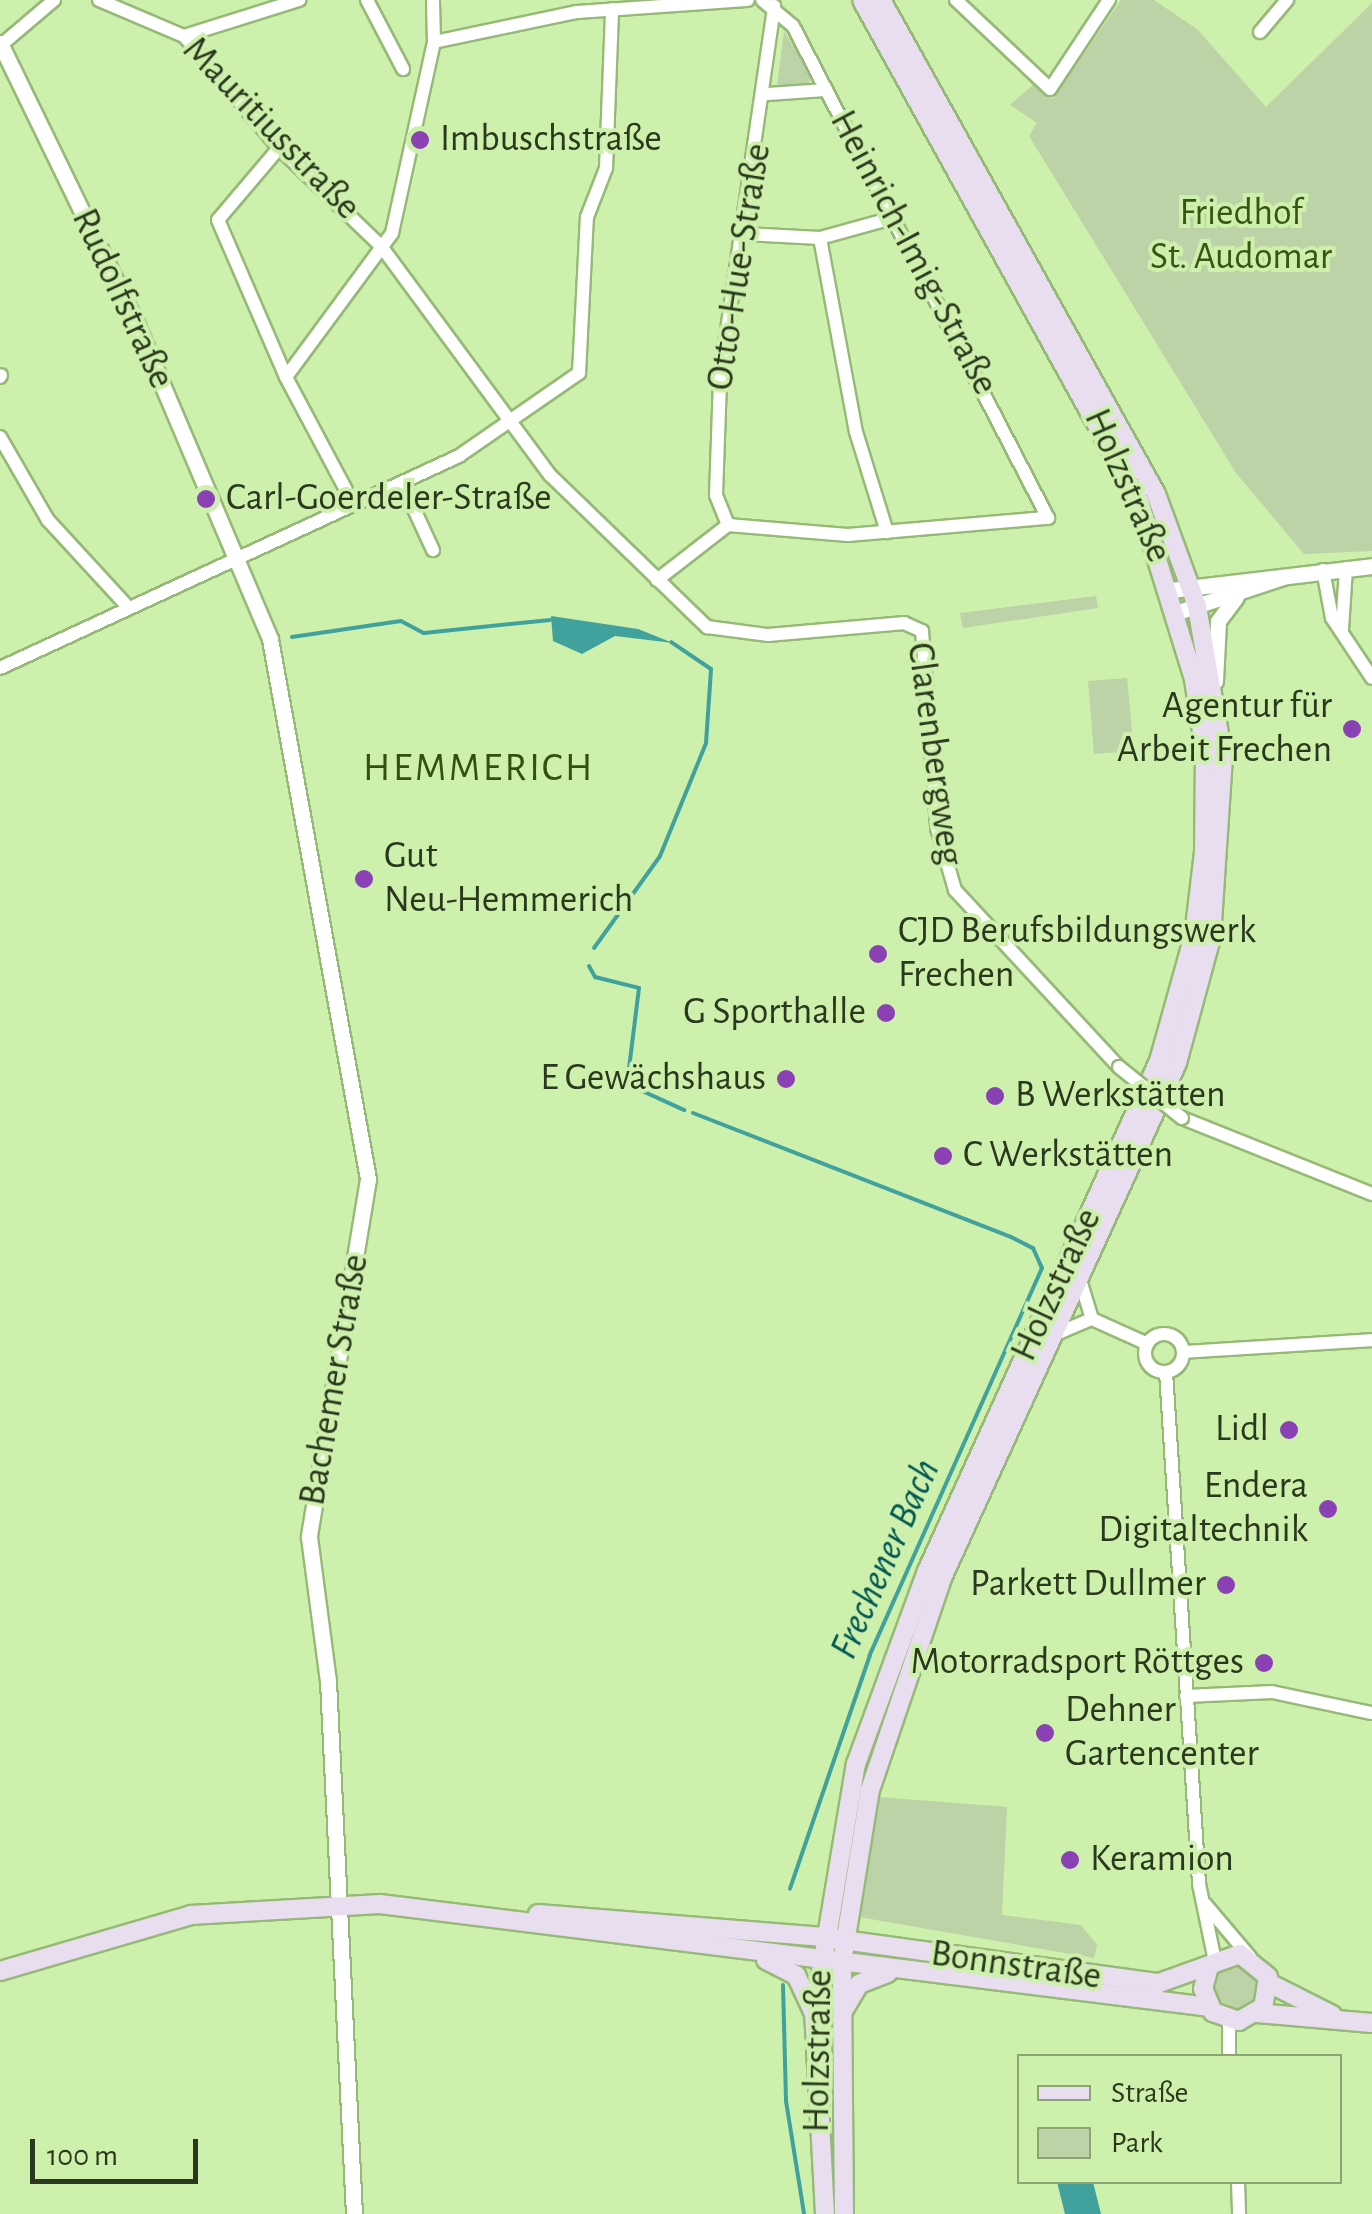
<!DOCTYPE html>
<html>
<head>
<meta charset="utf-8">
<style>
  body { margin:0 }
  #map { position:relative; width:1372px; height:2214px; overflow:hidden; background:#cdf0ac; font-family:"Alegreya Sans",sans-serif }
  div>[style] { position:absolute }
  .green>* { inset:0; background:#bcd3a7 }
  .water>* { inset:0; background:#41a29d }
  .stream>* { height:4px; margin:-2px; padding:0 2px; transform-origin:2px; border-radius:2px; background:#41a29d }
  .roads { filter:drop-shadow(2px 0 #97b977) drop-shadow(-2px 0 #97b977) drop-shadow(0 2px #97b977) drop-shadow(0 -2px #97b977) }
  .minor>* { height:12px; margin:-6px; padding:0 6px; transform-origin:6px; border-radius:6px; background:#fff }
  .minor>.ring { margin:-6px; padding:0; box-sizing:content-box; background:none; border:12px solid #fff; border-radius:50% }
  .tertiary>* { height:15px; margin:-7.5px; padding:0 7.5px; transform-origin:7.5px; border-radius:7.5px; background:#fff }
  .secondary>* { height:18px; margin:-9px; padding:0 9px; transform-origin:9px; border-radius:9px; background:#e8def0 }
  .bridges { filter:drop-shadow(2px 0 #97b977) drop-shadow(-2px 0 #97b977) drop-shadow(0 2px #97b977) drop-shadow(0 -2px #97b977) }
  .minor-bridge>* { height:12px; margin:-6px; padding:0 6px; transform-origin:6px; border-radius:6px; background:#fff }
  .dots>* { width:28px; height:28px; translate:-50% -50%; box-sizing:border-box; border:5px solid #cdf0ac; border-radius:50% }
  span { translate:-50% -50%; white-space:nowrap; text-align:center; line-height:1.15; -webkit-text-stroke:8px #cdf0ac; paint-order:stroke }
  .street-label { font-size:38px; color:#2a381d }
  .poi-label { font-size:38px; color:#2a381d }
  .left { translate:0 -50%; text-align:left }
  .right { translate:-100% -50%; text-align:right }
  .park-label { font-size:38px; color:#395515 }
  .neighbourhood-label { font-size:40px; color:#34500e; letter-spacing:2.5px }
  .water-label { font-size:40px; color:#005855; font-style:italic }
  .legend { position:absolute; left:1017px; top:2054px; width:325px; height:130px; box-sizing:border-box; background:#cdf0ac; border:2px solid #8ca673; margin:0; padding:12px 18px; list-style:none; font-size:30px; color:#2a381d }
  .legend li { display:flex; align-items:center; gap:20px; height:50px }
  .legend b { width:50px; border:2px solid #8ca673 }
  .scale { position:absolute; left:30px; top:2139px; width:168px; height:45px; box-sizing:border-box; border:5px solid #2a381d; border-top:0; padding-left:12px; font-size:30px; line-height:35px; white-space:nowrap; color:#2a381d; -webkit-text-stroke:8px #cdf0ac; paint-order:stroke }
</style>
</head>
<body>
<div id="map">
  <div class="green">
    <div style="clip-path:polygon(1121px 0,1154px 0,1197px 29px,1266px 107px,1372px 3px,1372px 551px,1304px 554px,1236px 473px,1029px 136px,1037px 123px,1010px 105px,1035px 83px,1053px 99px)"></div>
    <div style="clip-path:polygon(784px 31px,812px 76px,808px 86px,777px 86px)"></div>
    <div style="clip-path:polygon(1096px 596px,1098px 608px,963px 628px,960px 613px)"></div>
    <div style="clip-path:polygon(1127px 678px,1134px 751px,1094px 754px,1088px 681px)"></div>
    <div style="clip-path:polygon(878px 1797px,1007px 1807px,1002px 1915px,1081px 1925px,1097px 1945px,1094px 1958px,853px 1916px)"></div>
    <div style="clip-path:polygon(1236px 1959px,1261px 1980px,1255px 2004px,1239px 2012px,1211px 1996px,1214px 1971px)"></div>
  </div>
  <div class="water">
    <div style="clip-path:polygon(551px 616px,638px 629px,673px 643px,615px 636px,582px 654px,553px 641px)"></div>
    <div style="clip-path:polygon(1057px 2182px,1093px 2182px,1101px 2214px,1065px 2214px)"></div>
  </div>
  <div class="stream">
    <div style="left:292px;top:637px;width:110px;rotate:-8.4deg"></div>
    <div style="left:401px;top:621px;width:26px;rotate:28deg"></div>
    <div style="left:424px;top:633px;width:127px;rotate:-5.9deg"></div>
    <div style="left:594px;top:948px;width:113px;rotate:-54.3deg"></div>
    <div style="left:660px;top:856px;width:122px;rotate:-67.8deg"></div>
    <div style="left:706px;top:743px;width:74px;rotate:-86.1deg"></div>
    <div style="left:711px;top:669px;width:48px;rotate:-146deg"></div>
    <div style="left:589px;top:966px;width:13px;rotate:61deg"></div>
    <div style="left:595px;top:977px;width:45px;rotate:14deg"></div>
    <div style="left:639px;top:988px;width:97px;rotate:97.1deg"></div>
    <div style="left:627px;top:1084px;width:63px;rotate:24.5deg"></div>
    <div style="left:693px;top:1113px;width:341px;rotate:21.3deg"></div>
    <div style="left:1011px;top:1237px;width:25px;rotate:27deg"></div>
    <div style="left:1033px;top:1248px;width:22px;rotate:66deg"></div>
    <div style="left:1042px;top:1268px;width:424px;rotate:114deg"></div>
    <div style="left:870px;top:1655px;width:247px;rotate:108.9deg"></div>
    <div style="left:783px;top:1985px;width:116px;rotate:88.5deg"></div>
    <div style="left:786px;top:2101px;width:114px;rotate:80.9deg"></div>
  </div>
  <div class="roads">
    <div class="minor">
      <div style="left:99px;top:0;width:92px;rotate:23deg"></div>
      <div style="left:184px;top:36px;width:147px;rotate:49.7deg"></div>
      <div style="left:279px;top:148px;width:141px;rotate:43.9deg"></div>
      <div style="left:381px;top:246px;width:285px;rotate:53.6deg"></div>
      <div style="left:550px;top:475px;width:219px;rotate:44.1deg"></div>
      <div style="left:707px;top:627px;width:62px;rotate:7.5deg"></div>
      <div style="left:768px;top:635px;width:137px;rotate:-5deg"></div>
      <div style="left:904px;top:623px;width:20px;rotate:24deg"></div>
      <div style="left:922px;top:631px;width:198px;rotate:85.6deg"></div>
      <div style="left:937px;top:828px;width:65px;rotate:73.8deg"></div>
      <div style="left:955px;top:890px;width:241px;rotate:47.2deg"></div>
      <div style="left:367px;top:0;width:78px;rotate:62.4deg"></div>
      <div style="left:956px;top:0;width:129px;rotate:43.4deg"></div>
      <div style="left:1050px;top:89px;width:107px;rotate:-56.5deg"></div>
      <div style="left:1260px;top:32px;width:42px;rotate:-49.8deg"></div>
      <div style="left:184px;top:36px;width:121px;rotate:-17.4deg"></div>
      <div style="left:434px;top:42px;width:145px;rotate:-11.9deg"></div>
      <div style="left:576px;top:12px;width:172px;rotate:-4deg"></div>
      <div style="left:0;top:46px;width:71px;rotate:-40.4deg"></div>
      <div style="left:767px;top:94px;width:59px;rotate:-3.9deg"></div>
      <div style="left:279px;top:148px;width:94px;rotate:130.3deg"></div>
      <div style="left:218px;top:220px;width:171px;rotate:66.6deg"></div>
      <div style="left:745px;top:234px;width:75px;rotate:3.1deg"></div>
      <div style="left:820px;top:238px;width:79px;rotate:-15.4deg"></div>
      <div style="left:820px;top:238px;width:197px;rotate:79.5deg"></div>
      <div style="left:856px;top:432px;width:105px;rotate:72.8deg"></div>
      <div style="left:0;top:377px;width:2px;rotate:-63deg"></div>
      <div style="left:0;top:437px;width:96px;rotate:60deg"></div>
      <div style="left:48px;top:520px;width:118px;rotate:47.4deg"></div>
      <div style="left:402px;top:483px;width:74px;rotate:65.2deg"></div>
      <div style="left:354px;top:505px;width:145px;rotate:-118deg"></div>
      <div style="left:286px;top:377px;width:179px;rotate:-53.6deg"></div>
      <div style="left:392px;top:233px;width:196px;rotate:-77.6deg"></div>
      <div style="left:434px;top:42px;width:42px;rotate:-91.4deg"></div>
      <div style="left:728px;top:525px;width:32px;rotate:-112deg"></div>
      <div style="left:716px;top:495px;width:117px;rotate:-88deg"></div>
      <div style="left:720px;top:378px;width:376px;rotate:-81.7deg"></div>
      <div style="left:1323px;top:570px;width:49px;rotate:79.4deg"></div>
      <div style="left:1332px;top:618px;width:72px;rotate:56.3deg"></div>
      <div style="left:657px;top:580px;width:90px;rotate:-37.8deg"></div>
      <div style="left:728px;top:525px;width:120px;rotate:4.8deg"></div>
      <div style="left:848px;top:535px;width:201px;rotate:-4.9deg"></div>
      <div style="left:1048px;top:518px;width:554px;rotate:-117.4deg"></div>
      <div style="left:793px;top:26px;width:40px;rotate:-140deg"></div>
      <div style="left:1342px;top:629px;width:61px;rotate:-86.2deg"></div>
      <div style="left:0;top:668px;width:506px;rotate:-24.79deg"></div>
      <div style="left:459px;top:456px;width:146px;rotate:-34.7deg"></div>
      <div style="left:579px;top:373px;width:156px;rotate:-87.1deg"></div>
      <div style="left:587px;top:217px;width:53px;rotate:-68.8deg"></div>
      <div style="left:606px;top:168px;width:159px;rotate:-87.8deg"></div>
      <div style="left:1182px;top:1118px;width:205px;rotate:21.8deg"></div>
      <div style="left:1080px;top:1280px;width:41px;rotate:72.9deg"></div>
      <div style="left:1056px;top:1334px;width:39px;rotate:-23deg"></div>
      <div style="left:1092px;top:1319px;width:61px;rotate:24.1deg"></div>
      <div class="ring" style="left:1145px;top:1334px;width:26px;height:26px"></div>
      <div style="left:1183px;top:1352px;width:189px;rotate:-3.6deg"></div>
      <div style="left:1166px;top:1372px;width:513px;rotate:86.31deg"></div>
      <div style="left:1199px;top:1884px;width:79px;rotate:78.3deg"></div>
      <div style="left:1186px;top:1696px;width:86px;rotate:-2.7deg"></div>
      <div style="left:1272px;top:1692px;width:102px;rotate:11.9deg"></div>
      <div style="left:1205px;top:1904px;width:70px;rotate:49.7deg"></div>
      <div style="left:1229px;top:2020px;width:36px;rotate:90deg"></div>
      <div style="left:1238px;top:2182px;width:32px;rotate:88deg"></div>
    </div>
    <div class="tertiary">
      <div style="left:0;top:43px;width:311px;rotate:64.1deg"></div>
      <div style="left:136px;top:323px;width:343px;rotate:67deg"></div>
      <div style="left:270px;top:639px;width:549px;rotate:79.71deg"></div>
      <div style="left:368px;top:1179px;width:363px;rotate:99.4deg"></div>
      <div style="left:309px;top:1537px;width:145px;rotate:82.5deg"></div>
      <div style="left:328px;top:1681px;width:534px;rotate:87.21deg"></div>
      <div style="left:1171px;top:590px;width:202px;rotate:-6.8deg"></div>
      <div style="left:1178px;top:612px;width:111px;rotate:-18.4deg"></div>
      <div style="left:1215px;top:681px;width:60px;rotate:-87.1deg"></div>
      <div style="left:1218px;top:621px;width:30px;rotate:-53deg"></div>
    </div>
    <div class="secondary">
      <div style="left:538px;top:1914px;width:284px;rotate:4.6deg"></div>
      <div style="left:821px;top:1937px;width:341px;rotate:7.8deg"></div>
      <div style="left:1159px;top:1983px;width:86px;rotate:-19.7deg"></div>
      <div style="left:1240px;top:1954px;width:36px;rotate:39deg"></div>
      <div style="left:1268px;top:1977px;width:30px;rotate:99deg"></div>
      <div style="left:1263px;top:2007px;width:28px;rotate:150deg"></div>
      <div style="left:1239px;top:2021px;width:28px;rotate:-161deg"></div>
      <div style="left:1213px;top:2012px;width:25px;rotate:-113deg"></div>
      <div style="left:1203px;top:1989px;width:23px;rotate:-75deg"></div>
      <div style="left:766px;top:1960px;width:34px;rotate:27deg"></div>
      <div style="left:796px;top:1975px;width:40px;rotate:65deg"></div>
      <div style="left:0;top:1971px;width:199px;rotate:-16.3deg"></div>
      <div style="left:191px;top:1915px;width:189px;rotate:-3.3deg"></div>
      <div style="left:380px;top:1904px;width:835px;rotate:7.08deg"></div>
      <div style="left:1269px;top:1983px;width:71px;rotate:26.9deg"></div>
      <div style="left:843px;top:2011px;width:31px;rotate:-59deg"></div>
      <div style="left:859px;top:1984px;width:31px;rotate:-21deg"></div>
      <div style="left:1257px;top:2013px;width:115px;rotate:5deg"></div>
      <div style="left:825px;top:2214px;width:200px;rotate:-93.1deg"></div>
      <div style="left:814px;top:2014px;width:254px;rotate:-80.5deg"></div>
      <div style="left:856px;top:1764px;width:206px;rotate:-69.8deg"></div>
      <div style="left:927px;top:1571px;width:560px;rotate:-65.54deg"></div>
      <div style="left:1159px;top:1061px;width:130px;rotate:-74.4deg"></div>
      <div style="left:1194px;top:936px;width:85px;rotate:-83.2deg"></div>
      <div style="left:1204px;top:852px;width:100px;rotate:-89.4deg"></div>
      <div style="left:1205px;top:752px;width:74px;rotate:-98.6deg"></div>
      <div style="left:1194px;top:679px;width:186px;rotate:-107.2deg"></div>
      <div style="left:1139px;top:501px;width:572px;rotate:-118.94deg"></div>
      <div style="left:844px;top:2214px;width:252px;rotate:-90.5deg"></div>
      <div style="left:842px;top:1962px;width:174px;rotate:-80.8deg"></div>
      <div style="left:870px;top:1790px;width:224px;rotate:-71.2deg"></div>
      <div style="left:942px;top:1578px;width:566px;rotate:-65.47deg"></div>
      <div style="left:1177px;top:1063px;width:130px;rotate:-74.8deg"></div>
      <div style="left:1211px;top:938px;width:181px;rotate:-86.2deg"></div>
      <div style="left:1223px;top:757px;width:153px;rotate:-99.8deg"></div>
      <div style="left:1197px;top:606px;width:119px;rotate:-110.1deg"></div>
      <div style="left:1156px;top:494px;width:565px;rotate:-119.1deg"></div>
    </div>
  </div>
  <div class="bridges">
    <div class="minor-bridge">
      <div style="left:1119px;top:1067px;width:81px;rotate:39deg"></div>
    </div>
  </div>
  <div class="dots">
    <div style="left:420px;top:140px;background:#8941b4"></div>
    <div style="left:206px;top:499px;background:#8941b4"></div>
    <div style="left:1352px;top:729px;background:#8941b4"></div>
    <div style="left:364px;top:879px;background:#8941b4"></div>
    <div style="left:878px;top:954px;background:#8941b4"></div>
    <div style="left:886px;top:1013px;background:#8941b4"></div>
    <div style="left:786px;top:1079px;background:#8941b4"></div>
    <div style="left:995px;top:1096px;background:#8941b4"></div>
    <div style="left:943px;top:1156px;background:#8941b4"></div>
    <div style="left:1289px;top:1430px;background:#8941b4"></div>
    <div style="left:1328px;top:1509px;background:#8941b4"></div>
    <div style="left:1226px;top:1585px;background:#8941b4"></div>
    <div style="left:1264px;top:1663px;background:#8941b4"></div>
    <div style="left:1045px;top:1733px;background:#8941b4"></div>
    <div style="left:1070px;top:1860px;background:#8941b4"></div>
  </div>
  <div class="street-label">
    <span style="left:271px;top:129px;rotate:46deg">Mauritiusstraße</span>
    <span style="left:913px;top:253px;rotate:62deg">Heinrich-Imig-Straße</span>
    <span style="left:740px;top:267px;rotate:-81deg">Otto-Hue-Straße</span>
    <span style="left:122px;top:299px;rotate:65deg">Rudolfstraße</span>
    <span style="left:1127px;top:486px;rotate:66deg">Holzstraße</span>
    <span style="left:934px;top:754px;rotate:82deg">Clarenbergweg</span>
    <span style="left:1057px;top:1285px;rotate:-65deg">Holzstraße</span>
    <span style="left:335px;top:1380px;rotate:-80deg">Bachemer Straße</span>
    <span style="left:1016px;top:1966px;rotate:8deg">Bonnstraße</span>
    <span style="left:819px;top:2051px;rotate:-89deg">Holzstraße</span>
  </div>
  <div class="poi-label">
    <span class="left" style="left:440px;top:140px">Imbuschstraße</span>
    <span class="left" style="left:226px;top:499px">Carl-Goerdeler-Straße</span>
    <span class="right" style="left:1332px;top:729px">Agentur für<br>Arbeit Frechen</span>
    <span class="left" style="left:384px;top:879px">Gut<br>Neu-Hemmerich</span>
    <span class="left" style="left:898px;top:954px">CJD Berufsbildungswerk<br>Frechen</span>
    <span class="right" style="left:866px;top:1013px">G Sporthalle</span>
    <span class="right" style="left:766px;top:1079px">E Gewächshaus</span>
    <span class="left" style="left:1015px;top:1096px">B Werkstätten</span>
    <span class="left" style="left:963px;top:1156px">C Werkstätten</span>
    <span class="right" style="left:1269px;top:1430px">Lidl</span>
    <span class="right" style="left:1308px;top:1509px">Endera<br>Digitaltechnik</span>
    <span class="right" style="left:1206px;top:1585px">Parkett Dullmer</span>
    <span class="right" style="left:1244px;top:1663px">Motorradsport Röttges</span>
    <span class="left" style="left:1065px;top:1733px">Dehner<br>Gartencenter</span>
    <span class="left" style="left:1090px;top:1860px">Keramion</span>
  </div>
  <div class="park-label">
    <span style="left:1241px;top:236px">Friedhof<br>St. Audomar</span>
  </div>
  <div class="neighbourhood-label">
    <span style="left:479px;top:768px">HEMMERICH</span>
  </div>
  <div class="water-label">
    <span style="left:885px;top:1559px;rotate:-66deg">Frechener Bach</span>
  </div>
  <ul class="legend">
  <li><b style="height:12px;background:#e8def0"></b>Straße</li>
  <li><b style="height:28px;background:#bcd3a7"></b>Park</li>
  </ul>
  <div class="scale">100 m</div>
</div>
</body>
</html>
